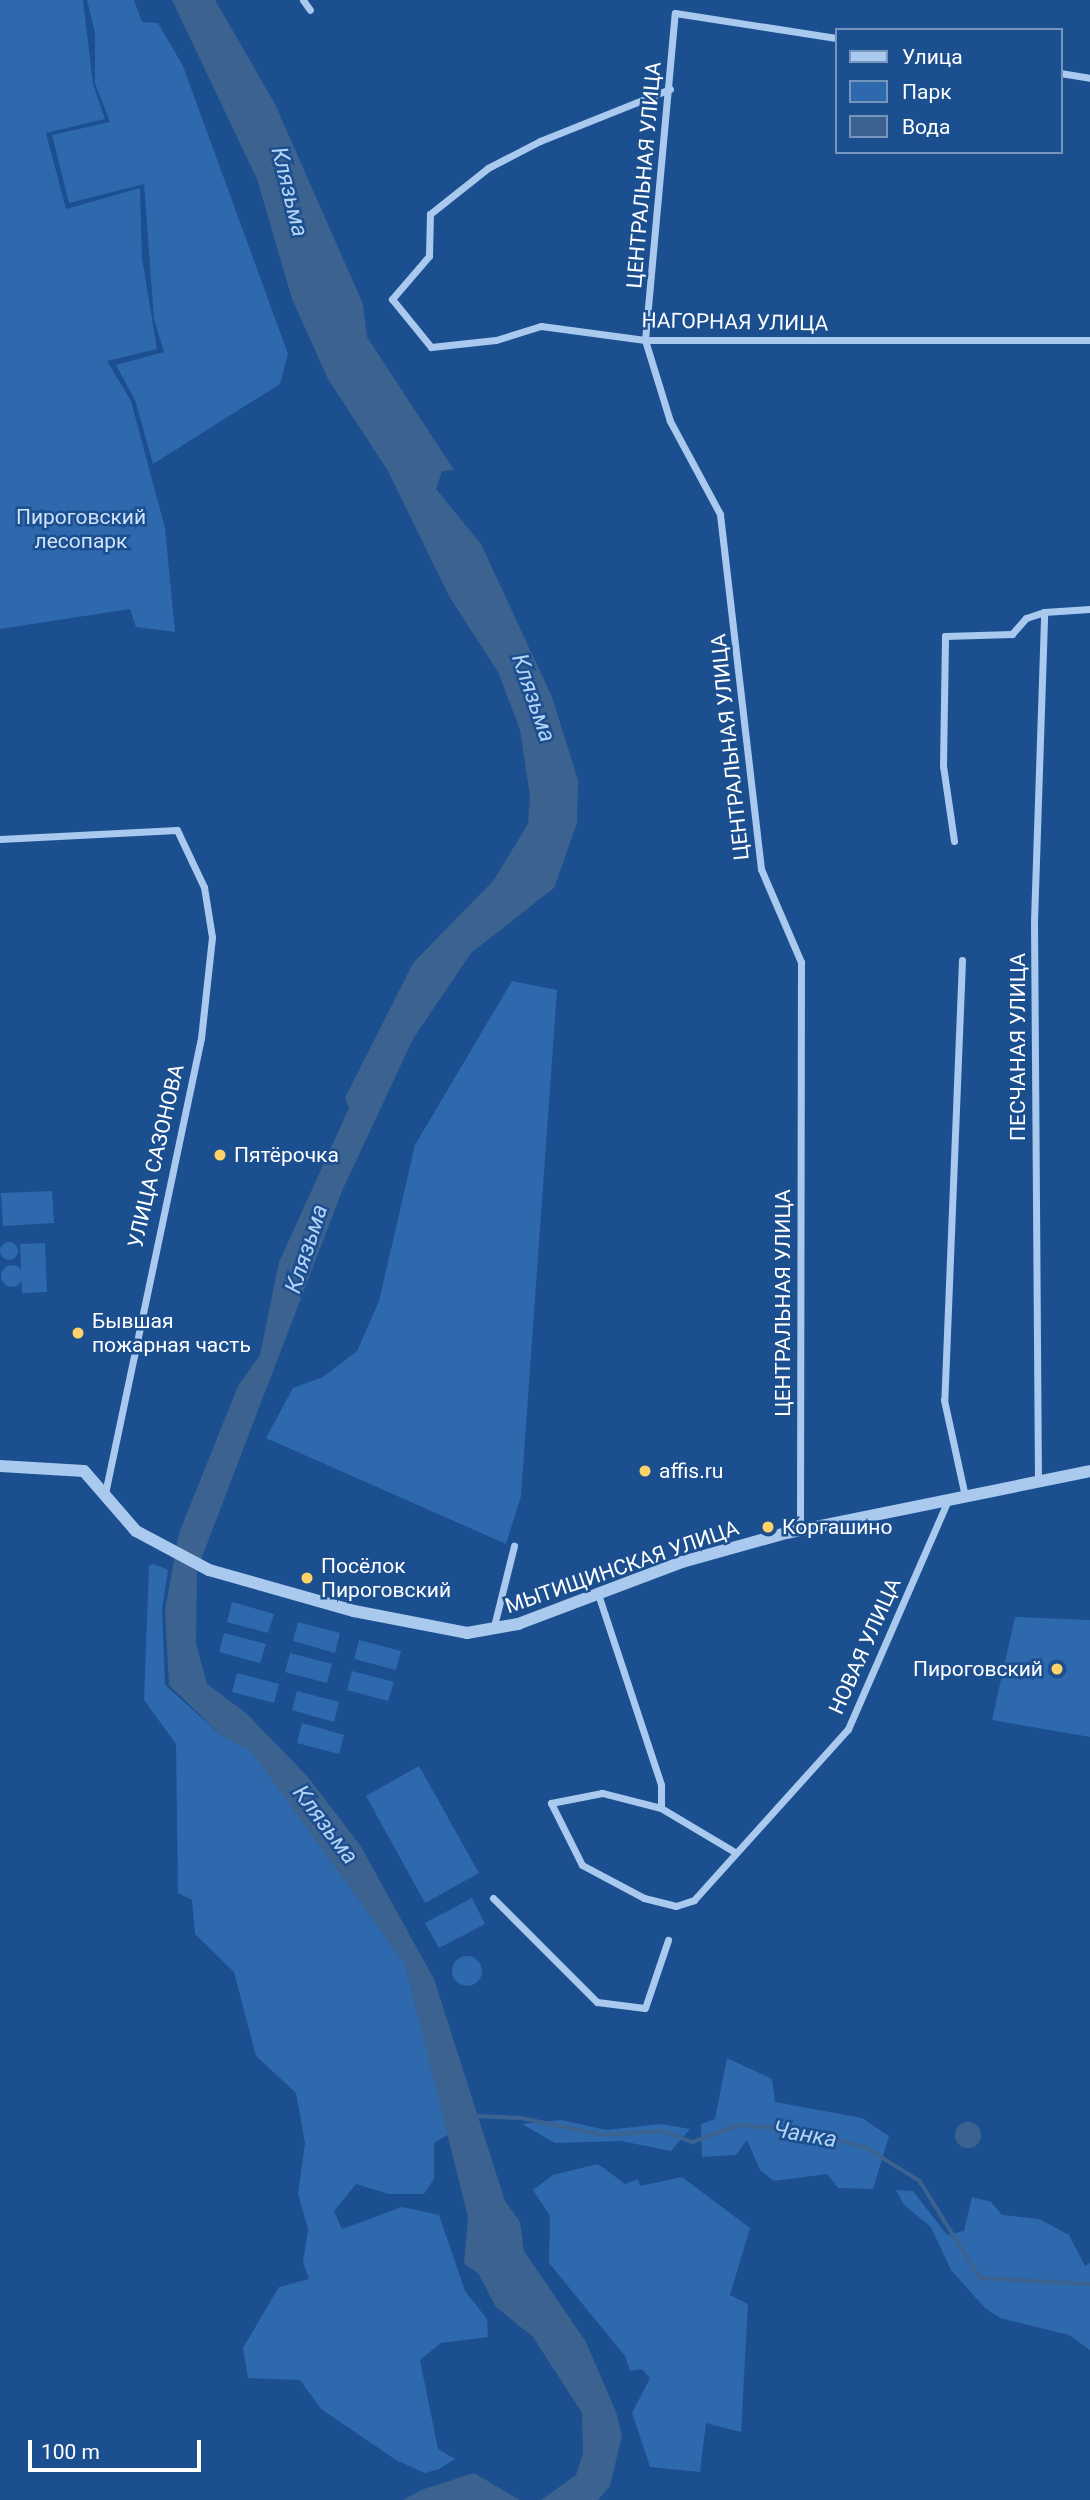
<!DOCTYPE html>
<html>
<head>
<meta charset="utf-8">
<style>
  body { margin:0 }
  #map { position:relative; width:1090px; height:2500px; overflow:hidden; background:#1b4f8f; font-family:Roboto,sans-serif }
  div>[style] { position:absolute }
  .green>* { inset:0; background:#2e69ad }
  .round { border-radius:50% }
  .water>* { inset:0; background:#3c6290 }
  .stream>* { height:3.5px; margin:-1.75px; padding:0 1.75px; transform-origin:1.75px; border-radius:1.75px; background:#3c6290 }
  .minor>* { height:7px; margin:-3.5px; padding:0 3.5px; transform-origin:3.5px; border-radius:3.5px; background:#a9c9ee }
  .tertiary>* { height:12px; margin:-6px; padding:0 6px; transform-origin:6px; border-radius:6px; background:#a9c9ee }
  .dots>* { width:19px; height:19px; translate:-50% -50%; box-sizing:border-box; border:4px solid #1b4f8f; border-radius:50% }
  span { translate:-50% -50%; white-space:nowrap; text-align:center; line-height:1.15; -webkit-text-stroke:5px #1b4f8f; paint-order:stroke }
  .street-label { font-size:21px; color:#fff }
  .park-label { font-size:21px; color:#cfe3fa }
  .poi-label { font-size:21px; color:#fff }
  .left { translate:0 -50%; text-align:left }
  .right { translate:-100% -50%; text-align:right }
  .water-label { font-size:23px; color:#b5d3f5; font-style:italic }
  .legend { position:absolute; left:835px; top:28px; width:228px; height:126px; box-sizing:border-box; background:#1b4f8f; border:2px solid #7695bc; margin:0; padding:9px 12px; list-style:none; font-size:21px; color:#fff }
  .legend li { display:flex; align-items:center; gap:14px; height:35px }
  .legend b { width:35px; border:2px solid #7695bc }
  .scale { position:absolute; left:28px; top:2440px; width:173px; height:32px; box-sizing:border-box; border:4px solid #fff; border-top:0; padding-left:9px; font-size:21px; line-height:24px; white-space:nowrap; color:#fff; -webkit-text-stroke:5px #1b4f8f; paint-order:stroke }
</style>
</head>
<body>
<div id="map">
  <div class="green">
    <div style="clip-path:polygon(0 0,83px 0,93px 84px,105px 119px,46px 133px,66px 209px,140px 188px,142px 258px,157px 349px,107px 361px,131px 401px,165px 528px,175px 632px,136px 627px,130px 609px,0 629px)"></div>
    <div style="clip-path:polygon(87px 0,134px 0,142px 22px,158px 23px,183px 66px,288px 354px,280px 384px,153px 464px,135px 400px,116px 365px,164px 352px,154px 319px,144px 184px,69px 203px,52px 135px,110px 122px,95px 83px,95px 33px)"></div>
    <div style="clip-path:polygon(512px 981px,557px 990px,521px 1496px,506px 1544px,266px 1438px,293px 1388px,323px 1377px,357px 1351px,379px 1301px,415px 1145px)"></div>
    <div style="clip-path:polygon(52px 1191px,54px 1223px,3px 1226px,1px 1193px)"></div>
    <div class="round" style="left:0;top:1242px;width:18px;height:18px"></div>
    <div style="clip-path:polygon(45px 1243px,47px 1292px,22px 1293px,20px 1244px)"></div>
    <div class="round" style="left:1px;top:1265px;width:22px;height:22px"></div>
    <div style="clip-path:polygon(154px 1564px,168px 1570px,162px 1610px,165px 1685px,221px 1735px,251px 1750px,405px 1964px,449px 2134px,434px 2143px,434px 2179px,424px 2194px,389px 2194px,356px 2184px,334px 2211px,342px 2229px,402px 2207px,439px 2215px,465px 2291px,487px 2319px,488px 2337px,441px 2343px,420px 2360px,438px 2449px,455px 2459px,439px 2469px,425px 2473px,396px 2460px,321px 2409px,300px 2380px,248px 2378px,243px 2348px,279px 2287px,309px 2279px,303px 2262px,308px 2229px,298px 2194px,305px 2143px,296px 2093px,256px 2056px,234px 1972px,195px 1934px,192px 1900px,178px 1893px,176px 1744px,144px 1700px,149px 1565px)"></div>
    <div style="clip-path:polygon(232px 1602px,274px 1614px,268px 1633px,227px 1622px)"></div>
    <div style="clip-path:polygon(1015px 1617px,1090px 1620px,1090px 1737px,992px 1720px)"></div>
    <div style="clip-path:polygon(298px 1622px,340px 1633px,335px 1653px,293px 1641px)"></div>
    <div style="clip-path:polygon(224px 1633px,266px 1644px,260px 1663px,219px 1652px)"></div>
    <div style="clip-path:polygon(359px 1640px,401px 1651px,396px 1670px,354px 1659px)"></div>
    <div style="clip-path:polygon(290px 1653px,332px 1664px,327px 1683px,285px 1672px)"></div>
    <div style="clip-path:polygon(352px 1671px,394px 1682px,388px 1701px,347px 1690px)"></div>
    <div style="clip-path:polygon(237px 1673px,279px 1684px,274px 1703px,232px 1692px)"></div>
    <div style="clip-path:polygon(297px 1691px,339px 1702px,334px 1722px,292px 1710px)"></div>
    <div style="clip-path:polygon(302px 1723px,344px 1735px,339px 1754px,297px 1743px)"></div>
    <div style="clip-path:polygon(419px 1766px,479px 1873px,425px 1903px,366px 1796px)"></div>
    <div style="clip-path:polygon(472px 1898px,485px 1924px,439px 1948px,425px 1923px)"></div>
    <div class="round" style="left:452px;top:1956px;width:30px;height:30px"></div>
    <div style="clip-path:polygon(727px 2058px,772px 2079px,775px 2102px,862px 2118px,889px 2136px,873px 2189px,838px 2188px,827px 2174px,774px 2181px,760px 2170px,747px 2140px,736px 2155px,702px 2157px,701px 2124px,715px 2119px)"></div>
    <div style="clip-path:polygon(561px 2120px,606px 2130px,661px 2124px,690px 2129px,671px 2151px,621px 2141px,555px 2143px,522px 2124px)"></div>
    <div style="clip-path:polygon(598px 2164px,625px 2184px,638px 2179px,640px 2186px,682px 2177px,750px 2228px,730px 2295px,748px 2304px,741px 2432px,706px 2423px,700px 2472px,650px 2467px,632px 2413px,650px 2378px,642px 2369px,630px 2371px,625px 2356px,549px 2263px,550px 2216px,533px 2190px,553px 2175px)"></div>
    <div style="clip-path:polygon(896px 2190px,913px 2191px,947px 2235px,964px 2231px,972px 2197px,991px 2202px,1002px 2215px,1039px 2219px,1069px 2235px,1085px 2266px,1090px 2263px,1090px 2350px,1069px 2335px,1000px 2318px,985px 2308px,951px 2270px,931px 2227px,904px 2205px)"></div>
  </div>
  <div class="water">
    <div style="clip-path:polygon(172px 0,215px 0,275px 104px,363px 304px,367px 337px,454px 470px,442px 471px,436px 489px,481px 544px,552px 697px,578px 780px,577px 823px,554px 888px,471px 953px,413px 1039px,342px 1191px,197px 1570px,196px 1644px,207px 1684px,246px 1713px,307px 1776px,360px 1845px,434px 1979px,505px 2201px,520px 2222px,524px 2251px,586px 2342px,616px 2412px,622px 2435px,610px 2486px,598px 2500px,541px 2500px,576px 2475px,583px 2453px,582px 2413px,533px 2337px,496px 2307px,478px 2273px,464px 2264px,468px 2217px,405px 1964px,251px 1751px,221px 1735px,169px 1685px,165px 1610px,179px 1533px,238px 1386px,260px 1355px,279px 1262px,349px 1108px,345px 1098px,413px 963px,493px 881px,528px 824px,530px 797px,520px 730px,498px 672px,449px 596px,388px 471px,328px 379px,292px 299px,257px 179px)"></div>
    <div class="round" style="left:955px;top:2122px;width:26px;height:26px"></div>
    <div style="clip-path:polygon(474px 2473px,520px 2500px,403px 2500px,421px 2490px)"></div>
  </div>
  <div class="stream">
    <div style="left:476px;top:2116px;width:45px;rotate:2.5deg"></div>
    <div style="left:521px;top:2118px;width:85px;rotate:11.6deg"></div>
    <div style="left:604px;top:2135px;width:58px;rotate:-3.9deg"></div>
    <div style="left:662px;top:2131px;width:33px;rotate:20deg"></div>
    <div style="left:693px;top:2142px;width:49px;rotate:-20.3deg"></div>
    <div style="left:739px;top:2125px;width:61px;rotate:4.7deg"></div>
    <div style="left:800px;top:2130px;width:67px;rotate:14.7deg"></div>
    <div style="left:865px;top:2147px;width:65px;rotate:31.7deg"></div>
    <div style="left:920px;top:2181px;width:114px;rotate:58.3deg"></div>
    <div style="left:980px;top:2278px;width:110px;rotate:3.1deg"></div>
  </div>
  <div class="minor">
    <div style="left:303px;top:0;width:12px;rotate:55deg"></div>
    <div style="left:1060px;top:73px;width:30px;rotate:9deg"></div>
    <div style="left:670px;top:89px;width:140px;rotate:158.2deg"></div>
    <div style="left:540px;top:141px;width:59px;rotate:152.6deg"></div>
    <div style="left:488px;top:168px;width:74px;rotate:141.6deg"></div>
    <div style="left:430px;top:214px;width:42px;rotate:91.4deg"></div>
    <div style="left:429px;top:256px;width:57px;rotate:130.7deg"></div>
    <div style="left:392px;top:299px;width:62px;rotate:50.9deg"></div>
    <div style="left:431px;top:347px;width:65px;rotate:-6.1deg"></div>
    <div style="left:496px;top:340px;width:47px;rotate:-17.3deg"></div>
    <div style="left:541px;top:326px;width:105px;rotate:7.7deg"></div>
    <div style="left:645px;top:340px;width:445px"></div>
    <div style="left:0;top:839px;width:177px;rotate:-2.9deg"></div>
    <div style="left:177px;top:830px;width:63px;rotate:64.7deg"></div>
    <div style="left:204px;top:887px;width:51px;rotate:80.9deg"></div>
    <div style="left:212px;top:937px;width:102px;rotate:96.2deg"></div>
    <div style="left:201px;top:1038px;width:466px;rotate:101.9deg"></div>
    <div style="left:954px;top:841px;width:76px;rotate:-98.3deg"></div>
    <div style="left:943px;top:766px;width:130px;rotate:-89.1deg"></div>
    <div style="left:945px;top:636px;width:67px;rotate:-1.7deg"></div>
    <div style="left:1012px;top:634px;width:21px;rotate:-49deg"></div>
    <div style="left:1026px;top:618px;width:19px;rotate:-18deg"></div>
    <div style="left:1044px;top:612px;width:46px;rotate:-3.7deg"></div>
    <div style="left:962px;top:960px;width:440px;rotate:92.3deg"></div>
    <div style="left:944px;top:1400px;width:98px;rotate:77.7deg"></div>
    <div style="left:1038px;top:1481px;width:560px;rotate:-90.41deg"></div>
    <div style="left:1034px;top:921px;width:309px;rotate:-88.1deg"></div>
    <div style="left:800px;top:1530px;width:568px;rotate:-89.9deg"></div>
    <div style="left:801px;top:962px;width:101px;rotate:-113.3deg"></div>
    <div style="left:761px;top:869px;width:357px;rotate:-96.6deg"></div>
    <div style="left:720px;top:514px;width:106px;rotate:-118.3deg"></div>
    <div style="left:670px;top:421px;width:85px;rotate:-107.2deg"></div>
    <div style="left:645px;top:340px;width:328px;rotate:-84.8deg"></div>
    <div style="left:675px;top:13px;width:163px;rotate:8.8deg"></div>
    <div style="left:598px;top:1594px;width:201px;rotate:71.7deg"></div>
    <div style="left:661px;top:1785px;width:23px;rotate:90deg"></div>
    <div style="left:493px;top:1630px;width:87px;rotate:-76deg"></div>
    <div style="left:733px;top:1851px;width:84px;rotate:-149.2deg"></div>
    <div style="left:661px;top:1808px;width:61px;rotate:-165.7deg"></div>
    <div style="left:602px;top:1793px;width:52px;rotate:168.9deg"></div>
    <div style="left:551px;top:1803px;width:69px;rotate:63.4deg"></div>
    <div style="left:582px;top:1865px;width:70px;rotate:28deg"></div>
    <div style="left:644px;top:1898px;width:33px;rotate:14deg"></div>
    <div style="left:676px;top:1906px;width:19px;rotate:-18deg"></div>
    <div style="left:694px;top:1900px;width:230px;rotate:-48deg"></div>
    <div style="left:848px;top:1729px;width:250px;rotate:-66.4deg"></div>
    <div style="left:493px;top:1898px;width:147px;rotate:45deg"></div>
    <div style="left:597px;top:2002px;width:48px;rotate:7.1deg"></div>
    <div style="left:645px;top:2008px;width:72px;rotate:-71.3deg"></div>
  </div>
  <div class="tertiary">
    <div style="left:0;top:1466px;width:84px;rotate:3.4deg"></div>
    <div style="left:84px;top:1471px;width:79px;rotate:49.1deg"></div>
    <div style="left:136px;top:1531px;width:83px;rotate:28.1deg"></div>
    <div style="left:209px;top:1570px;width:151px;rotate:15.8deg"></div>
    <div style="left:354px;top:1611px;width:115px;rotate:11deg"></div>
    <div style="left:467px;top:1633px;width:52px;rotate:-10deg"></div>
    <div style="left:518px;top:1624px;width:175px;rotate:-20.7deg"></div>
    <div style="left:682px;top:1562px;width:108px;rotate:-15.6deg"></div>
    <div style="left:786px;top:1533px;width:310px;rotate:-11.5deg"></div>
  </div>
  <div class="dots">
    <div style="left:220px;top:1155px;background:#ffd166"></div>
    <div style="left:78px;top:1333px;background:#ffd166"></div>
    <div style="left:645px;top:1471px;background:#ffd166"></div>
    <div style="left:768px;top:1527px;background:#ffd166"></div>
    <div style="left:307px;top:1578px;background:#ffd166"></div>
    <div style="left:1057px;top:1669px;background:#ffd166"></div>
  </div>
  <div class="street-label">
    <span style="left:644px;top:175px;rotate:-85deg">ЦЕНТРАЛЬНАЯ УЛИЦА</span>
    <span style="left:735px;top:322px;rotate:1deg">НАГОРНАЯ УЛИЦА</span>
    <span style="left:730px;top:747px;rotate:-96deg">ЦЕНТРАЛЬНАЯ УЛИЦА</span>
    <span style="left:1018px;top:1047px;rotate:-90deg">ПЕСЧАНАЯ УЛИЦА</span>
    <span style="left:156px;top:1156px;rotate:-77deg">УЛИЦА САЗОНОВА</span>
    <span style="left:783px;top:1303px;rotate:-90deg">ЦЕНТРАЛЬНАЯ УЛИЦА</span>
    <span style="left:622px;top:1567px;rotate:-19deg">МЫТИЩИНСКАЯ УЛИЦА</span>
    <span style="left:865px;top:1646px;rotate:-66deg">НОВАЯ УЛИЦА</span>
  </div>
  <div class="park-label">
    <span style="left:81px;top:529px">Пироговский<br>лесопарк</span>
  </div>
  <div class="poi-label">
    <span class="left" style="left:234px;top:1155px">Пятёрочка</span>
    <span class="left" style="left:92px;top:1333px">Бывшая<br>пожарная часть</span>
    <span class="left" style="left:659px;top:1471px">affis.ru</span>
    <span class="left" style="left:782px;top:1527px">Коргашино</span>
    <span class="left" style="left:321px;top:1578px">Посёлок<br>Пироговский</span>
    <span class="right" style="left:1043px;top:1669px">Пироговский</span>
  </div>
  <div class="water-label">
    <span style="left:289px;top:192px;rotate:76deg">Клязьма</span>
    <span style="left:533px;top:698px;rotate:71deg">Клязьма</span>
    <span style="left:307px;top:1249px;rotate:-72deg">Клязьма</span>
    <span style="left:325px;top:1825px;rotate:53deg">Клязьма</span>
    <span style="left:805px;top:2135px;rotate:10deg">Чанка</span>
  </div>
  <ul class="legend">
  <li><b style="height:9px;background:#a9c9ee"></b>Улица</li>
  <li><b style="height:19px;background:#2e69ad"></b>Парк</li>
  <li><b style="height:19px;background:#3c6290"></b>Вода</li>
  </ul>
  <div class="scale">100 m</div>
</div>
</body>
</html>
